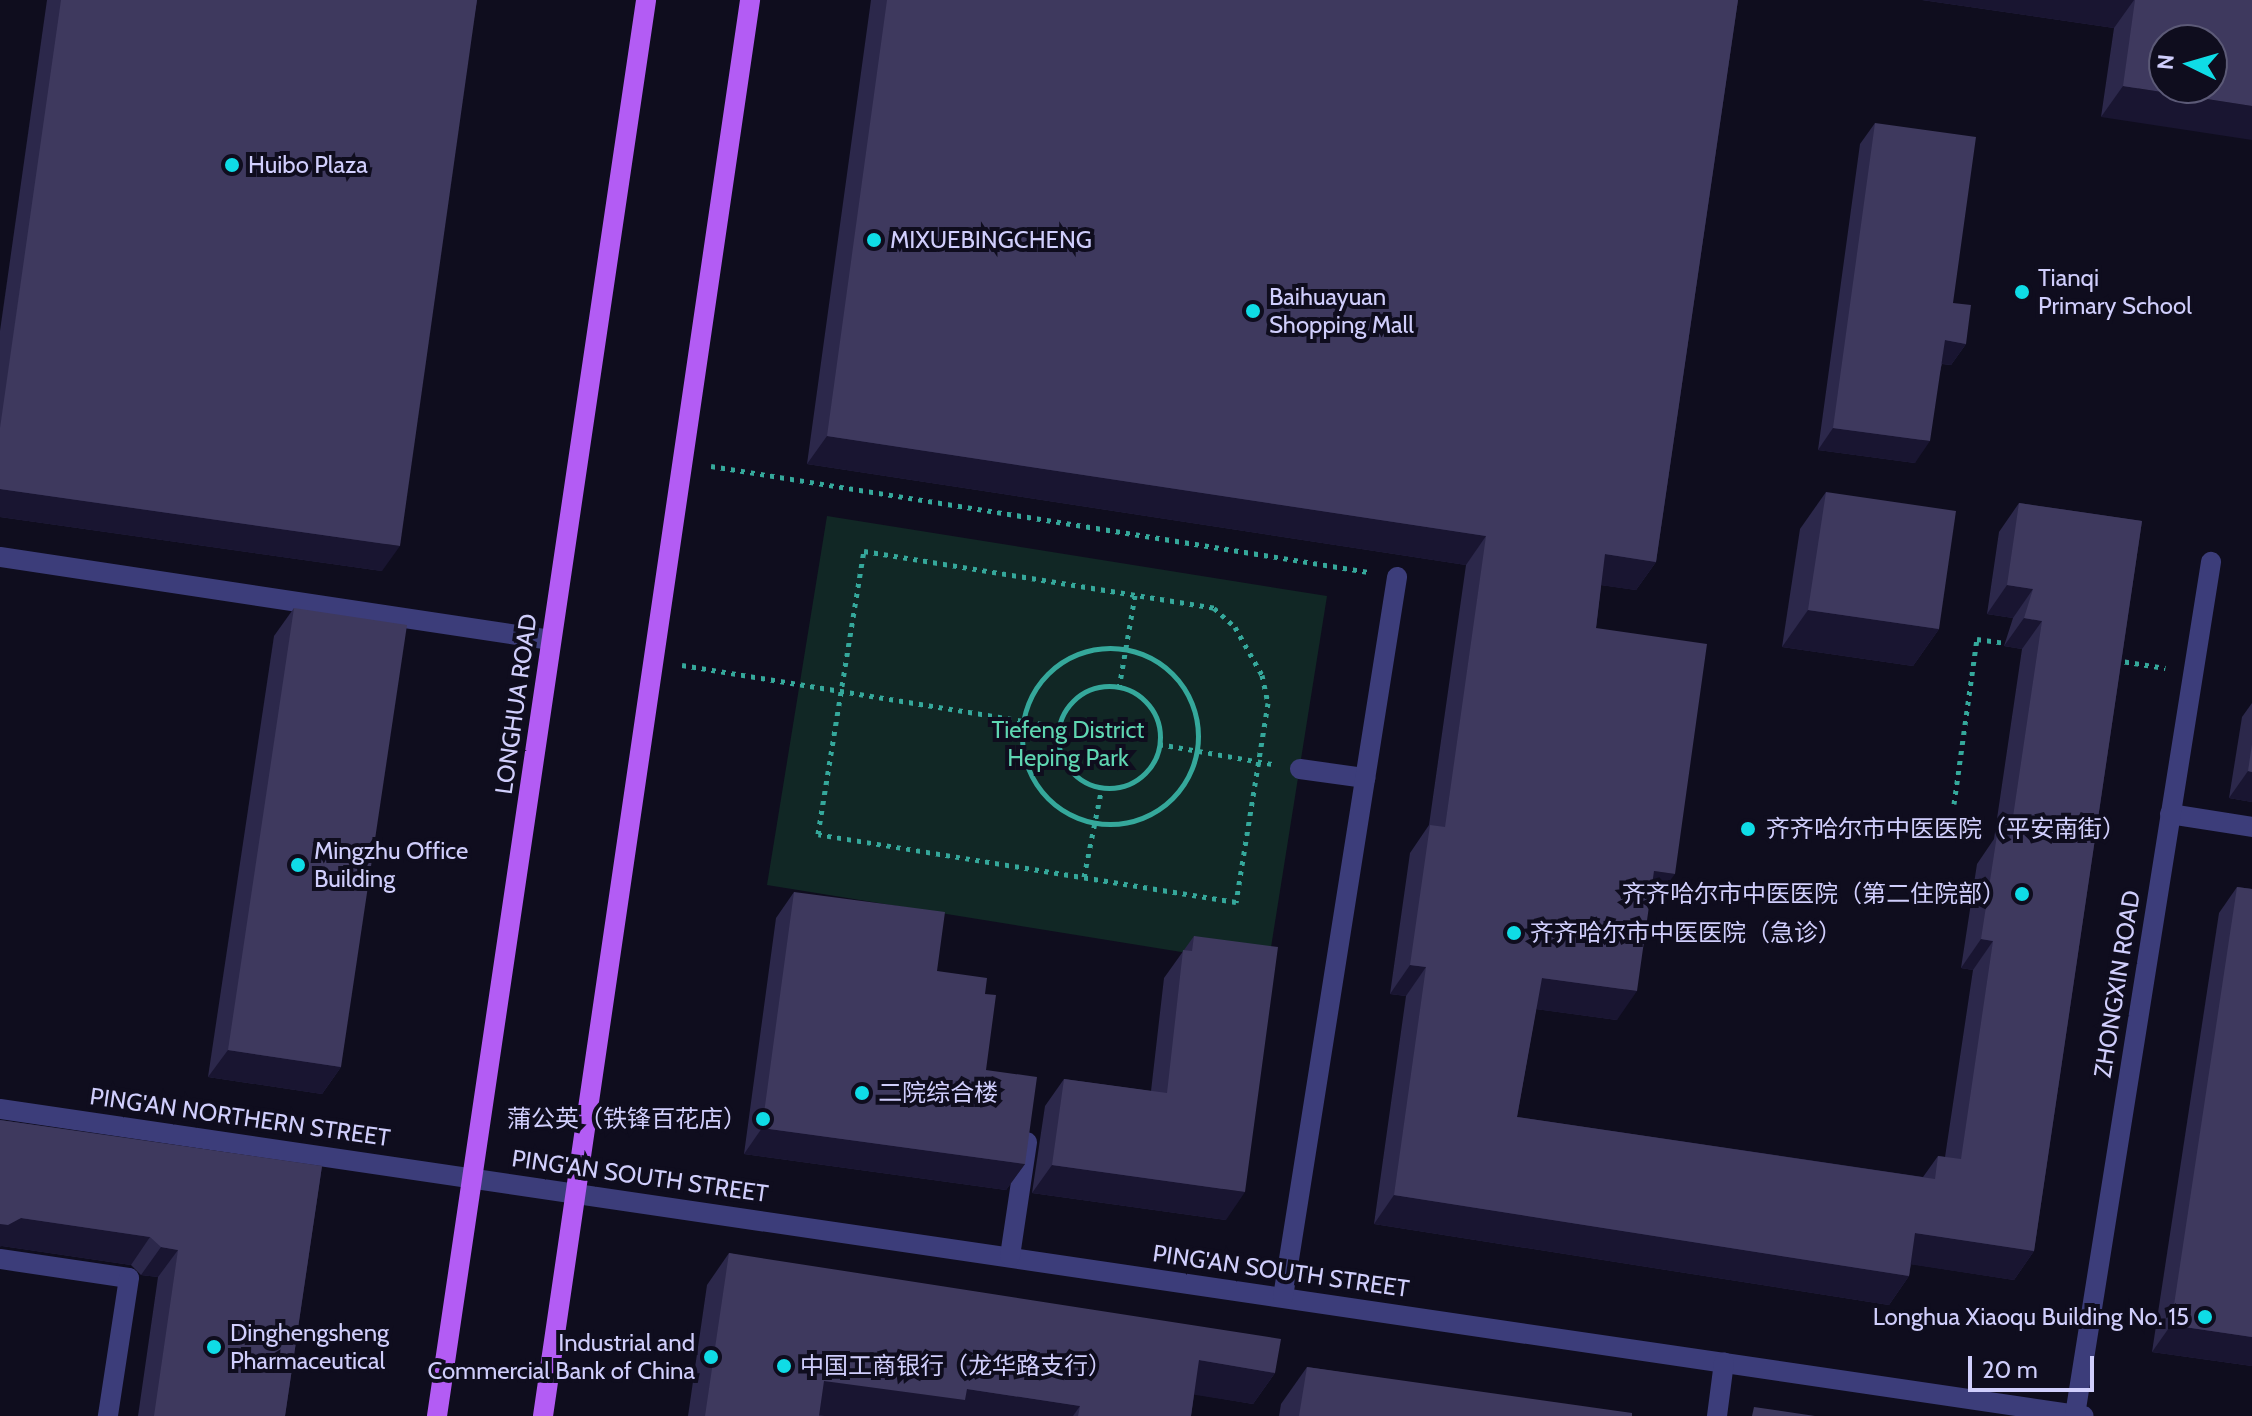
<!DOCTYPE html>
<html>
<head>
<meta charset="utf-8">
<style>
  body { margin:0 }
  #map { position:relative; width:2252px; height:1416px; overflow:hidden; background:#0f0d1e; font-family:Cabin,"Noto Sans SC",sans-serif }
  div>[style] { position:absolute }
  .green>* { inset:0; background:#112725 }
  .path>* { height:5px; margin-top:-2.5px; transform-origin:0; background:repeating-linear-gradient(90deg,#35a89b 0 4px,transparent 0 10px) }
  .path>.ring { margin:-2.5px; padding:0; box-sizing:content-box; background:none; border:5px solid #35a89b; border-radius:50% }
  .minor>* { height:20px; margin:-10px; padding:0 10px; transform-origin:10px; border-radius:10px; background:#3c3d7a }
  .major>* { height:20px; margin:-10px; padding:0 10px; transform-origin:10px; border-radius:10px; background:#b35cf4 }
  .wall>* { inset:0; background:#2c284b }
  .shaded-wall>* { inset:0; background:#191531 }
  .building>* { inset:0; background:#3e395e }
  .dots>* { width:22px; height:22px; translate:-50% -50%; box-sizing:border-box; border:4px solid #0f0d1e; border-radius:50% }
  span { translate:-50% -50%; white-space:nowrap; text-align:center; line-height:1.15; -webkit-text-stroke:8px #0f0d1e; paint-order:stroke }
  .poi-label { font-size:24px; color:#d0cefc }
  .left { translate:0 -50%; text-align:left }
  .right { translate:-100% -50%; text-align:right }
  .street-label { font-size:24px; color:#d0cefc }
  .park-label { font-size:24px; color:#5fd6b2 }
  .north { position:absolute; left:2148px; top:24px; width:80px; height:80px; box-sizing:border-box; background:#0f0d1e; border:2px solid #5c5a77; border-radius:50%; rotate:275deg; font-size:22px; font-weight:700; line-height:32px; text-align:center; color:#d0cefc }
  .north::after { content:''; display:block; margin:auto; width:28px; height:36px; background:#0fdce6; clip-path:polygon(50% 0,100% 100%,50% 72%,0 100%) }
  .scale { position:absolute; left:1968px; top:1356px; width:126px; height:36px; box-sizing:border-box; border:4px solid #d0cefc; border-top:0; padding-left:10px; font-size:24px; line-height:28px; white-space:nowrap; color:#d0cefc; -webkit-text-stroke:6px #0f0d1e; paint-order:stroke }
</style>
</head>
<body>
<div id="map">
  <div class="green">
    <div style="clip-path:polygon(827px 516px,1327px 596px,1268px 966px,767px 885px)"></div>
  </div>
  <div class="path">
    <div style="left:711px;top:466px;width:666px;rotate:9.15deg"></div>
    <div style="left:864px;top:551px;width:355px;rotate:9.2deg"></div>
    <div style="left:1214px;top:608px;width:28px;rotate:42deg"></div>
    <div style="left:1235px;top:627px;width:55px;rotate:60.6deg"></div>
    <div style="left:1262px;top:675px;width:29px;rotate:78deg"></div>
    <div style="left:1268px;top:703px;width:202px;rotate:99.1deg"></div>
    <div style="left:1236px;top:902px;width:423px;rotate:-170.8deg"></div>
    <div style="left:818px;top:834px;width:287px;rotate:-80.8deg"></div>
    <div class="ring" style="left:1022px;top:648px;width:171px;height:171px"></div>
    <div style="left:2115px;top:660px;width:51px;rotate:9.1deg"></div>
    <div style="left:682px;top:665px;width:383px;rotate:9.3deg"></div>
    <div class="ring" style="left:1058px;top:686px;width:97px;height:97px"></div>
    <div style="left:1119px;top:688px;width:94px;rotate:-80.2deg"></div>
    <div style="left:1159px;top:744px;width:116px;rotate:10deg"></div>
    <div style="left:1954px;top:804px;width:167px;rotate:-82.1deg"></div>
    <div style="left:1977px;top:639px;width:28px;rotate:8deg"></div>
    <div style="left:1084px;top:877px;width:92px;rotate:-78.7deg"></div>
  </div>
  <div class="minor">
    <div style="left:0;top:557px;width:557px;rotate:8.57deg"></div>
    <div style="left:1300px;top:769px;width:66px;rotate:7.9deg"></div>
    <div style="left:2170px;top:814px;width:83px;rotate:9deg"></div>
    <div style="left:0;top:1109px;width:2106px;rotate:8.38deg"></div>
    <div style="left:1010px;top:1256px;width:115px;rotate:-81.5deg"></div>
    <div style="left:0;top:1259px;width:130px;rotate:8.4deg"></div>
    <div style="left:129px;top:1278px;width:140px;rotate:98.7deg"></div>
    <div style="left:1283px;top:1297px;width:729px;rotate:-81deg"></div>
    <div style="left:2075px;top:1415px;width:864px;rotate:-80.94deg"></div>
    <div style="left:1717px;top:1416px;width:54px;rotate:-82.6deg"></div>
  </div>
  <div class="major">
    <div style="left:437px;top:1416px;width:1431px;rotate:-81.6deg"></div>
    <div style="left:543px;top:1416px;width:1431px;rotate:-81.68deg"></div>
  </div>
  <div class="wall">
    <div style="clip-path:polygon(47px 0,477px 0,382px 571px,0 517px,0 331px)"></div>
    <div style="clip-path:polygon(871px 0,1738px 0,1656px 562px,1636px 590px,1601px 585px,1596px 628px,1654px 902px,1649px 902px,1617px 1020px,1536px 1009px,1517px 1117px,1923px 1177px,1938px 1156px,1945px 1157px,1973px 970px,1961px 968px,1977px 864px,1994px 839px,2022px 649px,2004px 646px,2013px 618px,1987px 614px,1999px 532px,2019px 503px,2142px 521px,2034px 1251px,2014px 1280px,1911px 1264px,1909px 1276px,1889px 1305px,1374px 1224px,1406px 996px,1390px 994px,1410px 853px,1429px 825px,1466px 565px,807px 464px)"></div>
    <div style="clip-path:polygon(1922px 0,2252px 0,2101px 117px,2114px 28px)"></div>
    <div style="clip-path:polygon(1875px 123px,1953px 303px,1966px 344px,1951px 365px,1942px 364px,1915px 463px,1818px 450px,1860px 144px)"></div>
    <div style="clip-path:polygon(1826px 492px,1939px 629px,1913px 666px,1782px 647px,1800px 529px)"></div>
    <div style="clip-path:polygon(294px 608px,341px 1067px,322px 1094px,208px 1077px,274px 636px)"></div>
    <div style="clip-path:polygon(2252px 703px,2252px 802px,2229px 798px,2242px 717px)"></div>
    <div style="clip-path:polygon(2237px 887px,2252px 889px,2252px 1366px,2152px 1352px,2219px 913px)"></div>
    <div style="clip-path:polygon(794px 892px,937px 971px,985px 994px,986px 1070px,1025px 1164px,1006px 1190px,744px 1154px,776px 918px)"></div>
    <div style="clip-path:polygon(1194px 936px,1226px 1220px,1032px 1193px,1045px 1106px,1064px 1079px,1151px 1091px,1164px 978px)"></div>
    <div style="clip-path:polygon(0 1120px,322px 1166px,285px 1416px,138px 1416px,158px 1277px,141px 1275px,131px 1265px,2px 1246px)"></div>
    <div style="clip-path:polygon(729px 1253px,1275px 1373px,1253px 1404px,1194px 1394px,1191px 1416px,688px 1416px,707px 1285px)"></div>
    <div style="clip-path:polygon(1307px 1367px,1632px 1416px,1279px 1416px,1281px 1404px)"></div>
  </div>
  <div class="shaded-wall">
    <div style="clip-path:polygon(1922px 0,2134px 0,2114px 28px)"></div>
    <div style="clip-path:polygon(2123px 86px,2252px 106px,2252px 140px,2101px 117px)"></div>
    <div style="clip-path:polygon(1945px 340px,1966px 344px,1951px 365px,1930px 362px)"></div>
    <div style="clip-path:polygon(1833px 428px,1930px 441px,1915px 463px,1818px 450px)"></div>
    <div style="clip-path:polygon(827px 436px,1486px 536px,1466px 565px,807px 464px)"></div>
    <div style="clip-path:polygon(0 489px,400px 546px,382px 571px,0 517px)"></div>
    <div style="clip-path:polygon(1605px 554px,1656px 562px,1636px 590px,1585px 583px)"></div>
    <div style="clip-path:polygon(2007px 585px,2033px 589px,2013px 618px,1987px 614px)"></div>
    <div style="clip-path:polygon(1808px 610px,1939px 629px,1913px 666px,1782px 647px)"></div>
    <div style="clip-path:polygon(2024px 618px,2042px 621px,2022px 649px,2004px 646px)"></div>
    <div style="clip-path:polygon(2248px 771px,2252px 772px,2252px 802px,2229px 798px)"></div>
    <div style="clip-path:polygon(1654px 871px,1675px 874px,1654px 902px,1634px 900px)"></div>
    <div style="clip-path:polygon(1981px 939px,1993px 941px,1973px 970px,1961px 968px)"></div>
    <div style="clip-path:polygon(1410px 965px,1426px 967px,1406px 996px,1390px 994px)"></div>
    <div style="clip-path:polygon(1542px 978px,1637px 991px,1617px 1020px,1521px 1007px)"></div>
    <div style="clip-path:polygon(228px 1050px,341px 1067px,322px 1094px,208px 1077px)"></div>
    <div style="clip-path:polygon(762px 1128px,1025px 1164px,1006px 1190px,744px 1154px)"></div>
    <div style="clip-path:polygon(1052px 1165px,1245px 1192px,1226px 1220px,1032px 1193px)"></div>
    <div style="clip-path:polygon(1394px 1195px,1909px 1276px,1889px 1305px,1374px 1224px)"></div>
    <div style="clip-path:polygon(21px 1218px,150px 1237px,131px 1265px,2px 1246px,0 1247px,0 1224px)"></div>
    <div style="clip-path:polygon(1915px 1233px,2034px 1251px,2014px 1280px,1895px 1262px)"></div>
    <div style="clip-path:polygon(161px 1247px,178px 1250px,158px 1277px,141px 1275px)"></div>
    <div style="clip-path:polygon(2171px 1325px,2252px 1337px,2252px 1366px,2152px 1352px)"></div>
    <div style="clip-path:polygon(1199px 1360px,1275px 1373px,1253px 1404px,1177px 1392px)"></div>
    <div style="clip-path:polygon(824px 1381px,967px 1389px,1080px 1406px,1073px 1416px,825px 1416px,802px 1413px)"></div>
  </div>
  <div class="building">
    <div style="clip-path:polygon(61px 0,477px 0,400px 546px,0 489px,0 428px)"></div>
    <div style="clip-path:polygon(887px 0,1738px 0,1656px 562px,1605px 554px,1596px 628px,1707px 644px,1675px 874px,1654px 871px,1637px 991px,1542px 978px,1517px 1117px,1935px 1179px,1938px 1156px,1961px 1159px,1993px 941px,1981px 939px,1997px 835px,2010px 837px,2042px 621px,2024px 618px,2033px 589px,2007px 585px,2019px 503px,2142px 521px,2034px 1251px,1915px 1233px,1909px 1276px,1394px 1195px,1426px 967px,1410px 965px,1430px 825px,1445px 827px,1486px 536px,827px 436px)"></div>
    <div style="clip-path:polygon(evenodd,2135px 0,2252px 0,2252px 106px,2123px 86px,2135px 0,2164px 40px,2212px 40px,2212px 88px,2164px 88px,2164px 40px)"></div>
    <div style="clip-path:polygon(1875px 123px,1976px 137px,1953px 303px,1971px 305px,1966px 344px,1945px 340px,1930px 441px,1833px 428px)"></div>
    <div style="clip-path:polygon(1826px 492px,1956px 511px,1939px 629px,1808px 610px)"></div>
    <div style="clip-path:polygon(294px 608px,407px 625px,341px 1067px,228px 1050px)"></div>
    <div style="clip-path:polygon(2252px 744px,2252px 772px,2248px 771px)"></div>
    <div style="clip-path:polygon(2237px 887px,2252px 889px,2252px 1337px,2171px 1325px)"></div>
    <div style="clip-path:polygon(794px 892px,945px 912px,937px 971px,987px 978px,985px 994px,996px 995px,986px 1070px,1037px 1077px,1025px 1164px,762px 1128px)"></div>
    <div style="clip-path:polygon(1194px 936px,1278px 947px,1245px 1192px,1052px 1165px,1064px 1079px,1167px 1093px,1183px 950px,1192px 951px)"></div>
    <div style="clip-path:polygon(0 1120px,322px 1166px,285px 1416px,154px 1416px,178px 1250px,161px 1247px,150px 1237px,21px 1218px,8px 1225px,0 1224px)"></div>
    <div style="clip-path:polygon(729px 1253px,1281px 1339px,1275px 1373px,1199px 1360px,1191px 1416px,1078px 1416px,1080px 1406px,967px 1389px,965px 1400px,824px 1381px,819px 1416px,705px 1416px)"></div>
    <div style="clip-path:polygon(1307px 1367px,1632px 1413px,1632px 1416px,1299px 1416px)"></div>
    <div style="clip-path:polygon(1754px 1407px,1815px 1416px,1752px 1416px)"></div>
  </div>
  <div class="dots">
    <div style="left:232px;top:165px;background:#0fdce6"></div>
    <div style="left:874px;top:240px;background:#0fdce6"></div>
    <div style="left:2022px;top:292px;background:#0fdce6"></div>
    <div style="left:1253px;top:311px;background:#0fdce6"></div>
    <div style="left:1748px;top:829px;background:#0fdce6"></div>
    <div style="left:298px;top:865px;background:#0fdce6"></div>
    <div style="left:2022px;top:894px;background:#0fdce6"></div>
    <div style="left:1514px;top:933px;background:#0fdce6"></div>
    <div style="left:862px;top:1093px;background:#0fdce6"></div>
    <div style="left:763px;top:1119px;background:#0fdce6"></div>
    <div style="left:2205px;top:1317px;background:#0fdce6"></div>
    <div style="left:214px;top:1347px;background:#0fdce6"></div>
    <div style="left:711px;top:1357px;background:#0fdce6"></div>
    <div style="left:784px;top:1366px;background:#0fdce6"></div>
  </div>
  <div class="poi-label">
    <span class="left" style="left:248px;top:165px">Huibo Plaza</span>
    <span class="left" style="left:890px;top:240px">MIXUEBINGCHENG</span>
    <span class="left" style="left:2038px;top:292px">Tianqi<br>Primary School</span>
    <span class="left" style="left:1269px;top:311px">Baihuayuan<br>Shopping Mall</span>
    <span class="left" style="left:1766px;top:829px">齐齐哈尔市中医医院（平安南街）</span>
    <span class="left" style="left:314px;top:865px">Mingzhu Office<br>Building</span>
    <span class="right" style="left:2006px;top:894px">齐齐哈尔市中医医院（第二住院部）</span>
    <span class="left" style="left:1530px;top:933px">齐齐哈尔市中医医院（急诊）</span>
    <span class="left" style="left:878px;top:1093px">二院综合楼</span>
    <span class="right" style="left:747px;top:1119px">蒲公英（铁锋百花店）</span>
    <span class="right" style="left:2189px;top:1317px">Longhua Xiaoqu Building No. 15</span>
    <span class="left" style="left:230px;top:1347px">Dinghengsheng<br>Pharmaceutical</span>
    <span class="right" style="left:695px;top:1357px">Industrial and<br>Commercial Bank of China</span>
    <span class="left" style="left:800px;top:1366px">中国工商银行（龙华路支行）</span>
  </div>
  <div class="street-label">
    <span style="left:516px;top:704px;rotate:-82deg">LONGHUA ROAD</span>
    <span style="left:2117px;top:984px;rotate:-81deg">ZHONGXIN ROAD</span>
    <span style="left:240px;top:1117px;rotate:8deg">PING'AN NORTHERN STREET</span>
    <span style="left:640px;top:1176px;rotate:8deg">PING'AN SOUTH STREET</span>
    <span style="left:1281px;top:1271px;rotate:8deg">PING'AN SOUTH STREET</span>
  </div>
  <div class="park-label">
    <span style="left:1068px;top:744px">Tiefeng District<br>Heping Park</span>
  </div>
  <div class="north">N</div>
  <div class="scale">20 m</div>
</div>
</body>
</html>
